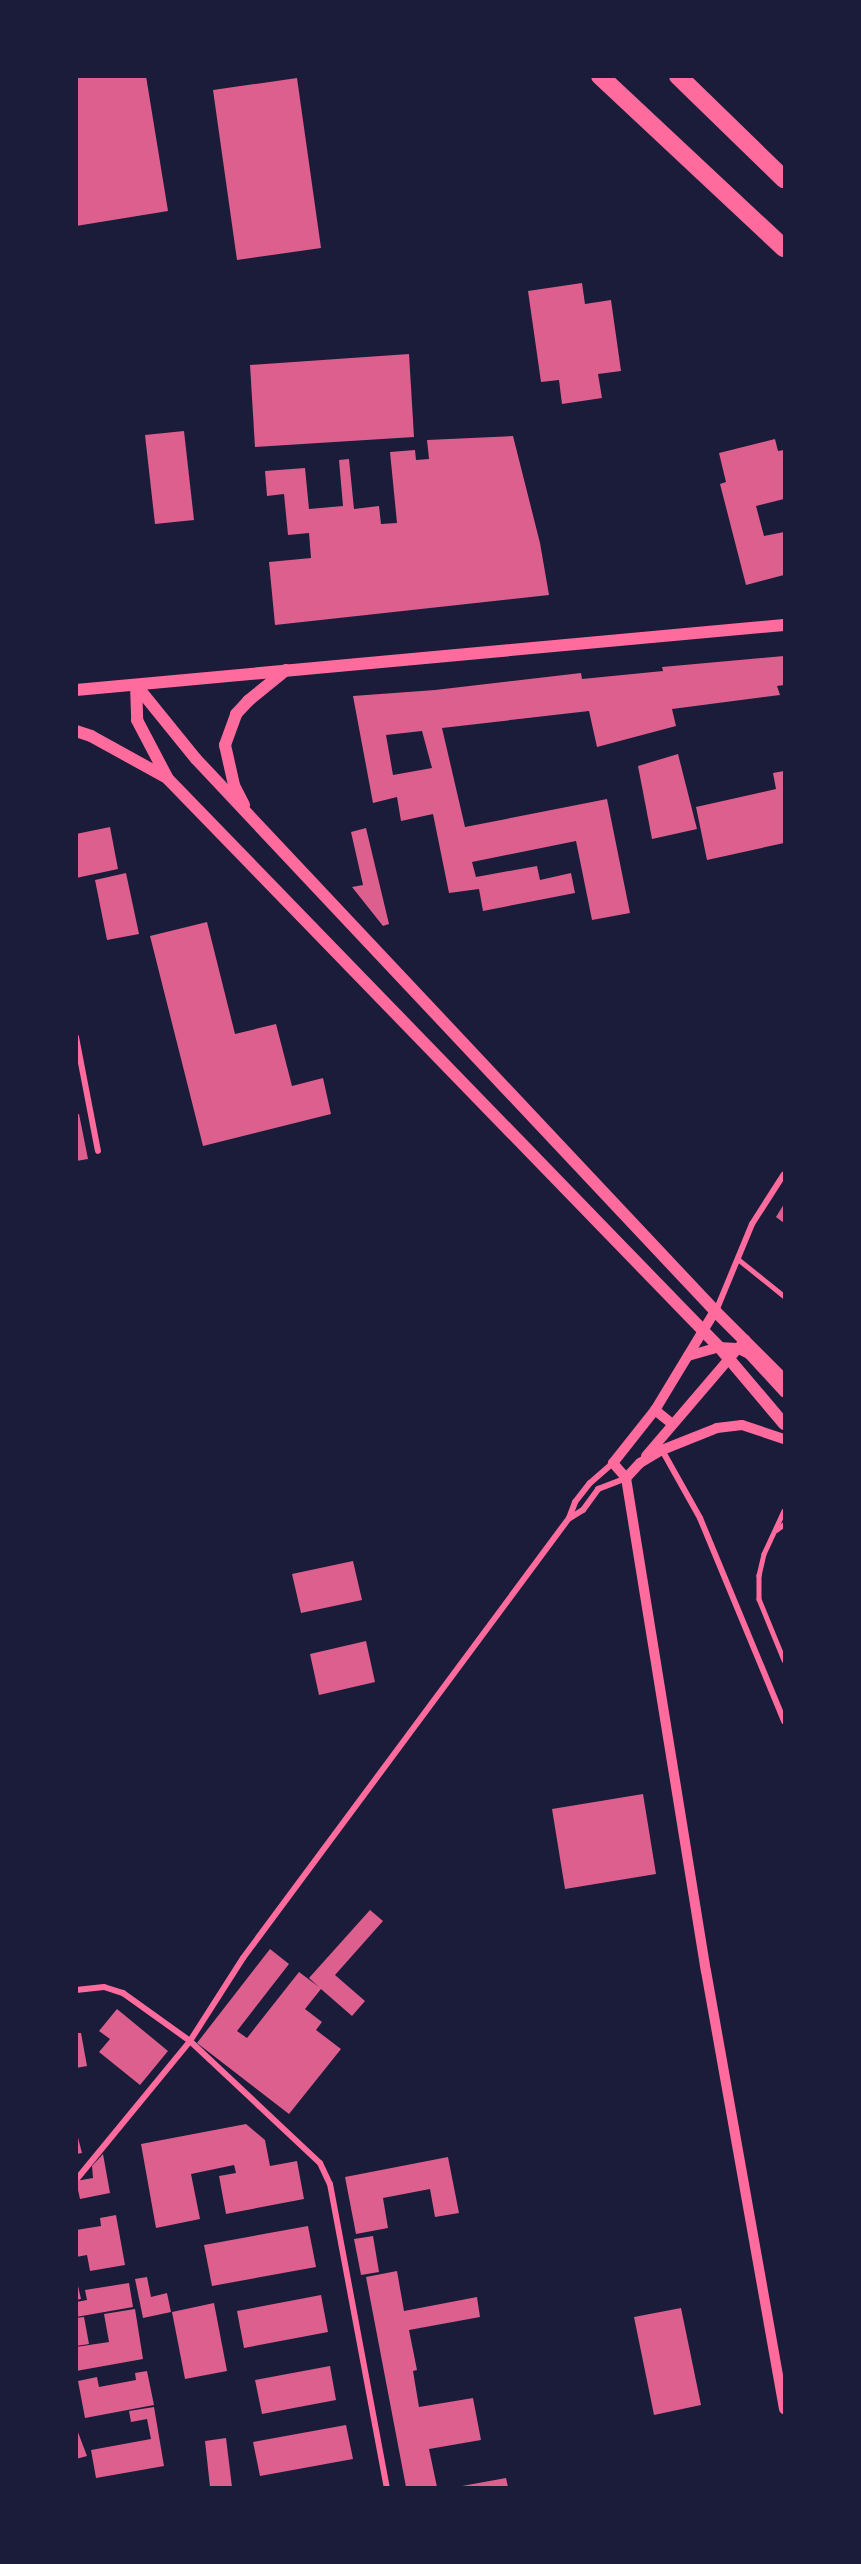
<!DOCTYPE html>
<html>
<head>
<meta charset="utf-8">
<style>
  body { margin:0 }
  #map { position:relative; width:861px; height:2564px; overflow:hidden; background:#1b1b3a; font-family:"Source Sans 3",sans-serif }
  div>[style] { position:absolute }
  .building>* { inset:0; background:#dd5f8e }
  .service>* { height:4.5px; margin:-2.25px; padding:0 2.25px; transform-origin:2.25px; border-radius:2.25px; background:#ff6b9d }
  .minor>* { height:6px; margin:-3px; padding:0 3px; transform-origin:3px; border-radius:3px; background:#ff6b9d }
  .tertiary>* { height:10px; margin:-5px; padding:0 5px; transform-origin:5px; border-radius:5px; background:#ff6b9d }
  .secondary>* { height:12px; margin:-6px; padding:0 6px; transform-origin:6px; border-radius:6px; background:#ff6b9d }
  .motorway>* { height:18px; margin:-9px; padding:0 9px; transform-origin:9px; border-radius:9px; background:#ff6b9d }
  span { translate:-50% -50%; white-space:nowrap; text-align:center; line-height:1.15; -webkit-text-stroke:5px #1b1b3a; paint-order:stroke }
  .frame { position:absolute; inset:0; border:78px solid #1b1b3a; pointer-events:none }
</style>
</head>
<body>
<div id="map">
  <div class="building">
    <div style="clip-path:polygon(76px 76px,146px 76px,168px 211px,76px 226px)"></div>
    <div style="clip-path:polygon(297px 78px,321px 248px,237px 260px,213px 90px)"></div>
    <div style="clip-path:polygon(582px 283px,585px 304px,611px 300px,621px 371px,598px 374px,602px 398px,562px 404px,559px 380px,541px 382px,528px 291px)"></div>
    <div style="clip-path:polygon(409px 354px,414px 437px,255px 447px,250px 365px)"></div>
    <div style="clip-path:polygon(184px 431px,194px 520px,155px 524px,145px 435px)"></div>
    <div style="clip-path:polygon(513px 436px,540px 543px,549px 595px,275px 625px,269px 562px,311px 558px,309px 533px,288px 535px,284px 494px,267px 496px,265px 471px,305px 468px,309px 509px,343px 506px,339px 460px,349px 459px,354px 509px,379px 506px,381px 524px,397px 523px,390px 452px,415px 450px,416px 460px,429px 459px,427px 440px)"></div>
    <div style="clip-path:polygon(775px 439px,778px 451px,784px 450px,784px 499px,756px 506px,764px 536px,784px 532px,784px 575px,746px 585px,720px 484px,726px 482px,719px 453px)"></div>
    <div style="clip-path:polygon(evenodd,784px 656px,784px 685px,777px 686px,780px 695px,672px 709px,676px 726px,597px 747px,589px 711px,442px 728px,465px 827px,607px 799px,630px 913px,592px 920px,576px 841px,472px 862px,476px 877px,537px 866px,540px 880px,571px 873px,575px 893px,483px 911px,479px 889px,449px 893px,433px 814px,401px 821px,397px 797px,373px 803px,353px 696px,435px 690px,581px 673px,582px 679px,663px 671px,662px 667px,784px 656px,422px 731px,432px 768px,393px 775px,386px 735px,422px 731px)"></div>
    <div style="clip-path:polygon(678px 754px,697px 829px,652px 839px,638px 766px)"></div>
    <div style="clip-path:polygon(784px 771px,784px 843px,707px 860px,696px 807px,776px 789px,773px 773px)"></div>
    <div style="clip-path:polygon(110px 827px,118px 869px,76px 878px,76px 834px)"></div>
    <div style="clip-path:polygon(366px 828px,389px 924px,383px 926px,352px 887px,363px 885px,351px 832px)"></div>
    <div style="clip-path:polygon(126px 873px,139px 934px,107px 940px,95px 880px)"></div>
    <div style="clip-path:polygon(207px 922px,235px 1034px,276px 1024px,292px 1086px,323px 1078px,331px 1114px,203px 1146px,150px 936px)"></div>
    <div style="clip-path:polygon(76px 1114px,79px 1114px,88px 1159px,76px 1161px)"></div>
    <div style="clip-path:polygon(784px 1204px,784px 1223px,776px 1217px)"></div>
    <div style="clip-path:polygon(353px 1561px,362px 1600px,301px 1613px,292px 1574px)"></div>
    <div style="clip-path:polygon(366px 1641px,375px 1682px,319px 1695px,310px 1654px)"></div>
    <div style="clip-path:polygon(643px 1794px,656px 1874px,565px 1889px,552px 1809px)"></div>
    <div style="clip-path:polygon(370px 1910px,383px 1921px,335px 1975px,365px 2001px,352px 2016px,321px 1989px,305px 2009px,322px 2022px,316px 2030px,341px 2049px,289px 2114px,197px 2043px,270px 1949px,289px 1964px,237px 2031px,247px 2038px,299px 1972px,319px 1987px,309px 1978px)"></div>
    <div style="clip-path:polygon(117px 2009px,168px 2051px,140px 2085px,99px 2052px,110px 2039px,99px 2031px)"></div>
    <div style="clip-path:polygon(76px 2033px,81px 2033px,87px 2066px,76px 2068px)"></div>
    <div style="clip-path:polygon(246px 2124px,265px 2140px,270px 2166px,297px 2161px,304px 2199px,226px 2214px,219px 2176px,236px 2173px,234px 2165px,191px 2174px,200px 2219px,156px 2228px,141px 2144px)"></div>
    <div style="clip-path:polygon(76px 2130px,82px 2153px,76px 2154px)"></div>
    <div style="clip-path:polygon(103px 2154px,110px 2193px,80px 2199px,76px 2181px,93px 2178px,92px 2166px)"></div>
    <div style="clip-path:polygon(448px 2157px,459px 2213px,435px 2217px,430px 2189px,383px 2198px,388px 2228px,356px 2234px,345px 2177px)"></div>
    <div style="clip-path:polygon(116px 2215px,125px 2265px,90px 2271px,87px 2255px,76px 2257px,76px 2230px,101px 2226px,100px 2218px)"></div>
    <div style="clip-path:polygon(308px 2226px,316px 2267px,212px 2286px,204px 2245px)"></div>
    <div style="clip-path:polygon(373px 2236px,379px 2272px,361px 2275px,354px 2239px)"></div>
    <div style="clip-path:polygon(397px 2271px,404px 2311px,477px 2297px,480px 2317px,409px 2330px,417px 2370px,413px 2371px,419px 2407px,473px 2398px,481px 2440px,429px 2449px,437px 2487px,406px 2487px,366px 2277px)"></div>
    <div style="clip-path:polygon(76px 2277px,81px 2299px,76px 2300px)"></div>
    <div style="clip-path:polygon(147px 2277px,151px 2297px,167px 2293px,171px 2312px,143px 2318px,135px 2279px)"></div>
    <div style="clip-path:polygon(129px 2283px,133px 2307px,76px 2317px,76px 2302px,87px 2300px,85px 2290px)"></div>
    <div style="clip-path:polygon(321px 2295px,328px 2332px,244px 2348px,237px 2311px)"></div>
    <div style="clip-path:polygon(214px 2303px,227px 2371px,185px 2379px,172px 2312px)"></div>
    <div style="clip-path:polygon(681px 2308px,701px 2405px,654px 2415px,634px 2317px)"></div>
    <div style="clip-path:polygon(135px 2309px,143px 2359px,76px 2371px,76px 2347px,109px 2342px,104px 2314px)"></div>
    <div style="clip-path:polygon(84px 2317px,89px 2344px,76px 2346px,76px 2318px)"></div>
    <div style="clip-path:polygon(330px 2366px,336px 2400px,262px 2414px,255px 2380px)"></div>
    <div style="clip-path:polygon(147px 2371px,154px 2405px,85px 2418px,78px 2381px,97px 2377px,99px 2387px,136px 2380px,135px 2373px)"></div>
    <div style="clip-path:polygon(154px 2407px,164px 2466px,96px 2478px,91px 2450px,151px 2439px,147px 2419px,131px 2422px,129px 2411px)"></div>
    <div style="clip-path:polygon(346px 2425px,353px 2459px,260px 2476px,253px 2442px)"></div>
    <div style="clip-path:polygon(76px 2427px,87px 2456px,76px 2459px)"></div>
    <div style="clip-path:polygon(226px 2438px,232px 2487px,210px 2487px,205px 2441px)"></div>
    <div style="clip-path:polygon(506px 2478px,508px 2487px,462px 2487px,462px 2486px)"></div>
  </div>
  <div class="service">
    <div style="left:738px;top:1259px;width:59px;rotate:38.8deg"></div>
    <div style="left:784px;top:1511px;width:47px;rotate:114.9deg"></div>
    <div style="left:764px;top:1554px;width:22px;rotate:103deg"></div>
    <div style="left:759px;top:1575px;width:24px;rotate:90deg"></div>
    <div style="left:759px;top:1599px;width:66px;rotate:67.7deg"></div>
    <div style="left:776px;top:1530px;width:10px;rotate:-37deg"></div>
  </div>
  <div class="minor">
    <div style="left:76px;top:1037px;width:116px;rotate:79.1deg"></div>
    <div style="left:716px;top:1311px;width:94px;rotate:-67.5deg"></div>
    <div style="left:752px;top:1224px;width:59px;rotate:-57.4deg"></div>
    <div style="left:662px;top:1450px;width:78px;rotate:60.8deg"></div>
    <div style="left:700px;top:1518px;width:220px;rotate:67.5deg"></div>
    <div style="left:570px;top:1518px;width:15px;rotate:-32deg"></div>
    <div style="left:583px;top:1510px;width:26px;rotate:-54deg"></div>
    <div style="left:598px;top:1489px;width:30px;rotate:-21deg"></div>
    <div style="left:76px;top:1990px;width:28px;rotate:-6deg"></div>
    <div style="left:104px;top:1987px;width:20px;rotate:18deg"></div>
    <div style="left:123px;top:1993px;width:82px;rotate:35.6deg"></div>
    <div style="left:190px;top:2041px;width:178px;rotate:43.2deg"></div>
    <div style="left:320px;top:2163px;width:23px;rotate:65deg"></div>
    <div style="left:330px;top:2184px;width:309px;rotate:79.4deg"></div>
    <div style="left:76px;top:2180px;width:180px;rotate:-50.6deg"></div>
    <div style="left:190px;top:2041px;width:98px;rotate:-57.4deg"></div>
    <div style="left:243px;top:1958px;width:548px;rotate:-53.46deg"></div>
    <div style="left:569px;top:1518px;width:17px;rotate:-69deg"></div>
    <div style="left:575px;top:1502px;width:24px;rotate:-52deg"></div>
    <div style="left:590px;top:1483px;width:30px;rotate:-41deg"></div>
  </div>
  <div class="tertiary">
    <div style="left:715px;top:1311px;width:116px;rotate:121.2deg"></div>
    <div style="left:655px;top:1410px;width:68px;rotate:128.4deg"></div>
    <div style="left:613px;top:1463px;width:20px;rotate:49deg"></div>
    <div style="left:626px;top:1478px;width:499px;rotate:80.8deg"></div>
    <div style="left:706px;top:1971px;width:445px;rotate:79.9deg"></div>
    <div style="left:688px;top:1356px;width:32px;rotate:-16deg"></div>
    <div style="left:719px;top:1347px;width:18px;rotate:3deg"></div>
    <div style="left:737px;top:1348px;width:13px;rotate:27deg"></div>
    <div style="left:749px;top:1354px;width:52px;rotate:47.4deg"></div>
    <div style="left:655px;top:1410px;width:22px;rotate:39deg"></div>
    <div style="left:646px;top:1456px;width:153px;rotate:-49.5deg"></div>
    <div style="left:626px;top:1478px;width:21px;rotate:-47deg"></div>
    <div style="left:640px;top:1463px;width:26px;rotate:-31deg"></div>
    <div style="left:662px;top:1450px;width:59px;rotate:-21.8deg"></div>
    <div style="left:717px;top:1428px;width:25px;rotate:-7deg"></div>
    <div style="left:742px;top:1425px;width:44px;rotate:18.4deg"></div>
  </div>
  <div class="secondary">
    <div style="left:136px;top:685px;width:35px;rotate:88deg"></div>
    <div style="left:137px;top:720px;width:67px;rotate:62.3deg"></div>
    <div style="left:168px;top:779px;width:791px;rotate:45.87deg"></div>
    <div style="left:719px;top:1347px;width:101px;rotate:49.8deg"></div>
    <div style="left:136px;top:685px;width:95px;rotate:51deg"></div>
    <div style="left:196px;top:759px;width:758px;rotate:46.76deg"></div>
    <div style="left:715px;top:1311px;width:98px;rotate:45deg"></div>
    <div style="left:76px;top:690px;width:711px;rotate:-5.25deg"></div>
    <div style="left:76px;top:731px;width:16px;rotate:18deg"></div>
    <div style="left:91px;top:736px;width:87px;rotate:28.9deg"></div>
    <div style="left:244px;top:805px;width:22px;rotate:-117deg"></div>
    <div style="left:234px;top:785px;width:41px;rotate:-102.7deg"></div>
    <div style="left:225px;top:745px;width:33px;rotate:-70deg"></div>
    <div style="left:236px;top:714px;width:18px;rotate:-47deg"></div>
    <div style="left:248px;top:701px;width:49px;rotate:-39.2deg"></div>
  </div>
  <div class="motorway">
    <div style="left:600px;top:76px;width:252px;rotate:43.1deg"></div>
    <div style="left:678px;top:76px;width:148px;rotate:44.2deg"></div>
  </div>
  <div class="frame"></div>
</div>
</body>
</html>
